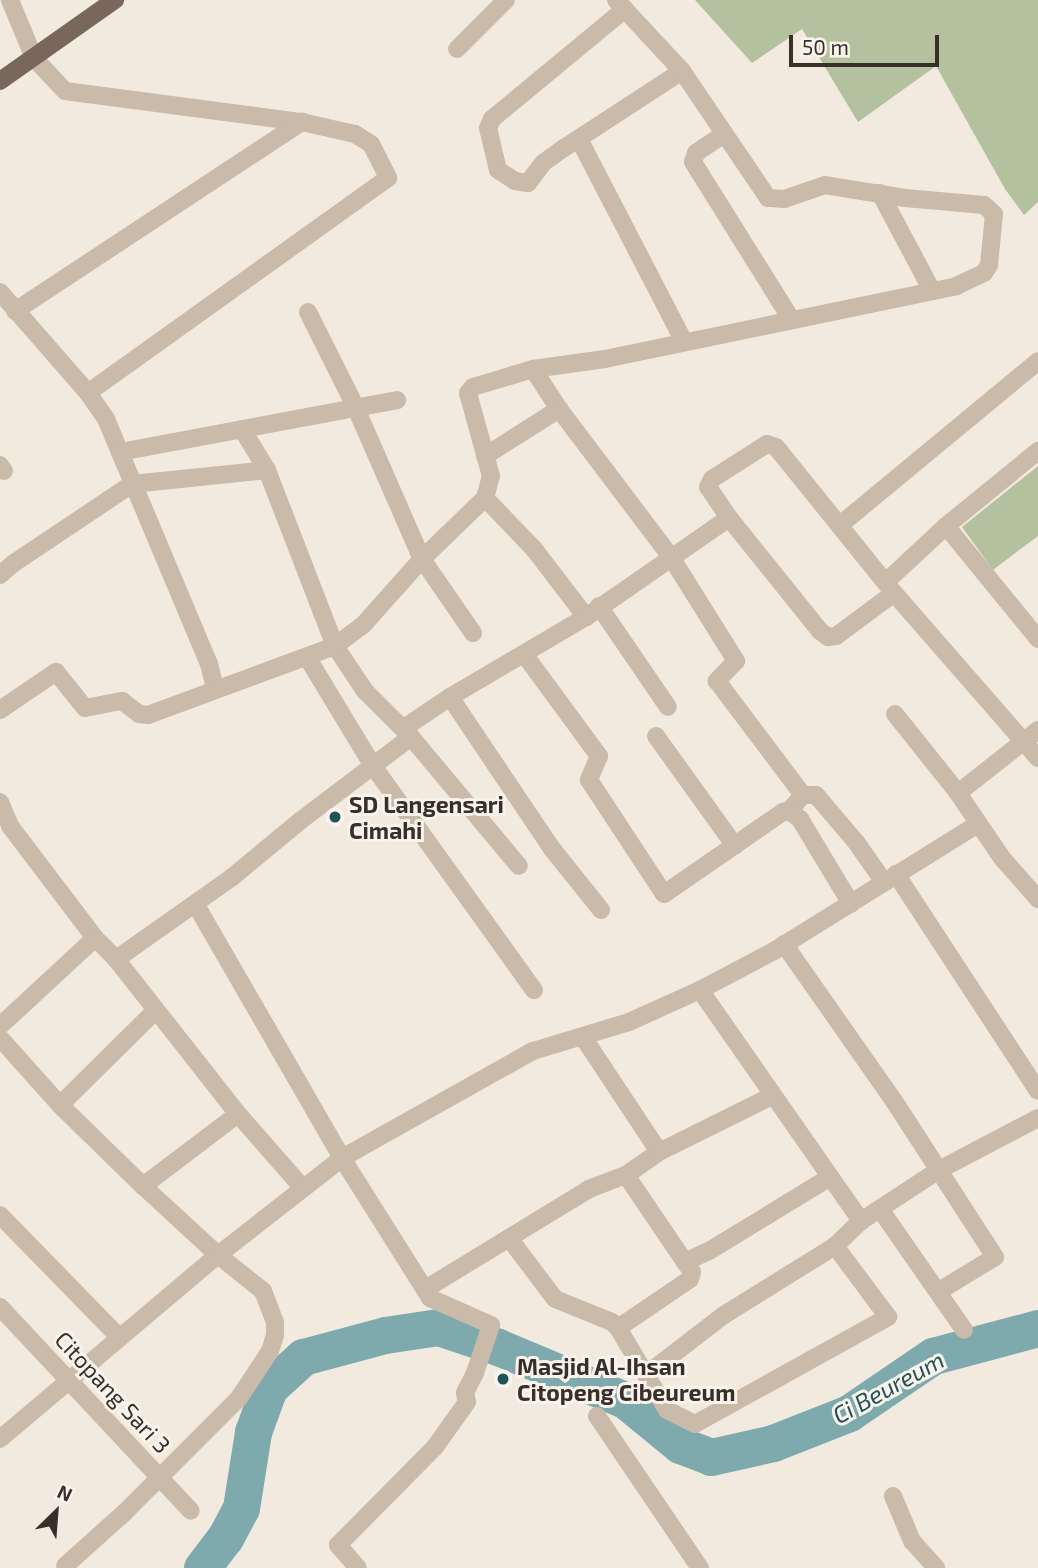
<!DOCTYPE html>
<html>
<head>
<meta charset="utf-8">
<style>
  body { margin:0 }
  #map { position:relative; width:1038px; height:1568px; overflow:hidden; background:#f2eade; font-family:"Exo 2",sans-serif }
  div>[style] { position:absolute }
  .green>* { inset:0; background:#b4c19f }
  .river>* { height:37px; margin:-18.5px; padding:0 18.5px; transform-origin:18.5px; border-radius:18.5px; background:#7eaaae }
  .minor>* { height:18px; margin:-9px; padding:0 9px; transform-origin:9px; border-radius:9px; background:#cabaaa }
  .major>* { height:18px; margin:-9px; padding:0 9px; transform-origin:9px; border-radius:9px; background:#79675b }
  .dots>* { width:19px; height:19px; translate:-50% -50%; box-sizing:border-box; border:4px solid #f9f3eb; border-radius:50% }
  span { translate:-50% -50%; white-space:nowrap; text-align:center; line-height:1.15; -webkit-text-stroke:6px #f9f3eb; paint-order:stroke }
  .poi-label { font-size:23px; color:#382f2a; font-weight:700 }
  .left { translate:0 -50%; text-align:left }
  .street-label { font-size:23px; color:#382f2a }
  .water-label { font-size:24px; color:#205258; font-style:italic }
  .north { position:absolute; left:21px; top:1477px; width:70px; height:70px; -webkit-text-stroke:5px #f9f3eb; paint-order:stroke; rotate:25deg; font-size:19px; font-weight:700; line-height:28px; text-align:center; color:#382f2a }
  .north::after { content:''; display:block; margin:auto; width:24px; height:32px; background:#382f2a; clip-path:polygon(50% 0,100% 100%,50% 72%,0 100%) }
  .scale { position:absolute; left:789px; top:35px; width:150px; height:32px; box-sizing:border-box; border:4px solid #382f2a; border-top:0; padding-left:9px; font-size:21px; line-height:24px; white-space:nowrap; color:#382f2a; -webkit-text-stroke:5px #f9f3eb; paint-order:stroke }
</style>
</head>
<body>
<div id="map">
  <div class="green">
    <div style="clip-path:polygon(695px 0,1038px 0,1038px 202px,1024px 215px,1005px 189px,936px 66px,858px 122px,802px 29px,752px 63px)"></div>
    <div style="clip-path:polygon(1038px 466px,1038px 536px,993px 570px,962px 527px)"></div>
  </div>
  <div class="river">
    <div style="left:202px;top:1568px;width:38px;rotate:-53deg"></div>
    <div style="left:225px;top:1538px;width:34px;rotate:-62deg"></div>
    <div style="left:241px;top:1508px;width:77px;rotate:-81deg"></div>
    <div style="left:253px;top:1432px;width:47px;rotate:-70deg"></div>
    <div style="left:269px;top:1388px;width:46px;rotate:-42.4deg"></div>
    <div style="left:303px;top:1357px;width:85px;rotate:-15deg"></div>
    <div style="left:385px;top:1335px;width:54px;rotate:-8.6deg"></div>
    <div style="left:438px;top:1327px;width:63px;rotate:18.4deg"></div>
    <div style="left:498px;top:1347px;width:138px;rotate:22.7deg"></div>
    <div style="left:625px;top:1400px;width:71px;rotate:39.3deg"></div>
    <div style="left:680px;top:1445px;width:33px;rotate:21deg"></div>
    <div style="left:711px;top:1457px;width:64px;rotate:-12.7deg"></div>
    <div style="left:773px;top:1443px;width:82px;rotate:-21.5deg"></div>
    <div style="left:849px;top:1413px;width:102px;rotate:-34.2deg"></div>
    <div style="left:933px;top:1356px;width:109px;rotate:-14.9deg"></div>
  </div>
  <div class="minor">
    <div style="left:10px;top:0;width:63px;rotate:67.5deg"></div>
    <div style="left:34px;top:58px;width:45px;rotate:46.8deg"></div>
    <div style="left:65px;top:91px;width:239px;rotate:7.5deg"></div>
    <div style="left:302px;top:122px;width:54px;rotate:12.8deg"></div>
    <div style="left:355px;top:134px;width:19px;rotate:32deg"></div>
    <div style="left:371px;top:144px;width:38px;rotate:63deg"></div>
    <div style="left:388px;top:178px;width:369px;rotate:144.4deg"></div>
    <div style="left:625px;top:9px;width:173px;rotate:140.4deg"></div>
    <div style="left:492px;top:119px;width:10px;rotate:114deg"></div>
    <div style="left:488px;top:128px;width:43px;rotate:76.6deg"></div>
    <div style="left:498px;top:170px;width:20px;rotate:33deg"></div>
    <div style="left:515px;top:181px;width:13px;rotate:9deg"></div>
    <div style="left:528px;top:183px;width:25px;rotate:-53deg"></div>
    <div style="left:543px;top:163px;width:26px;rotate:-36deg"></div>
    <div style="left:564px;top:148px;width:141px;rotate:-33.1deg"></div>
    <div style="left:457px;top:49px;width:69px;rotate:-45deg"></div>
    <div style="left:724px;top:134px;width:34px;rotate:146deg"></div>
    <div style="left:696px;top:153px;width:9px;rotate:108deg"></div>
    <div style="left:693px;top:162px;width:185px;rotate:58deg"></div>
    <div style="left:579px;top:139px;width:226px;rotate:62.6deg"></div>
    <div style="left:880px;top:193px;width:111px;rotate:62deg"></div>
    <div style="left:0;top:292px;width:134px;rotate:48.9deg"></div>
    <div style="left:88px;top:393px;width:32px;rotate:55deg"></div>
    <div style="left:106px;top:419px;width:266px;rotate:67.2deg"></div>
    <div style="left:209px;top:664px;width:25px;rotate:76deg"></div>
    <div style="left:15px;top:311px;width:344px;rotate:-33.4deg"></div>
    <div style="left:308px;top:312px;width:105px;rotate:63.4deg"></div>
    <div style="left:355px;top:406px;width:167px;rotate:66.4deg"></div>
    <div style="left:422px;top:559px;width:90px;rotate:55.4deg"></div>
    <div style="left:533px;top:369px;width:48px;rotate:57deg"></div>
    <div style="left:559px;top:409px;width:186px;rotate:52.9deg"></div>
    <div style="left:671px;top:557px;width:123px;rotate:58deg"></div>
    <div style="left:736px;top:661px;width:28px;rotate:134deg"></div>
    <div style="left:717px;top:681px;width:143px;rotate:53deg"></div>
    <div style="left:242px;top:429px;width:48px;rotate:58.6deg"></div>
    <div style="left:120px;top:452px;width:282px;rotate:-10.6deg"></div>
    <div style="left:485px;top:456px;width:88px;rotate:-32.4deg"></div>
    <div style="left:0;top:465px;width:7px;rotate:56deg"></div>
    <div style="left:485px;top:498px;width:71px;rotate:46.1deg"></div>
    <div style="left:534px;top:549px;width:86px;rotate:52.6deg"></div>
    <div style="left:840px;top:525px;width:257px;rotate:-39.6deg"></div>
    <div style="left:946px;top:526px;width:146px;rotate:50.8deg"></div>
    <div style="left:0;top:575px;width:18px;rotate:-41deg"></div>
    <div style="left:14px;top:563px;width:142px;rotate:-33.8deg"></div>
    <div style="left:132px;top:484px;width:136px;rotate:-5.9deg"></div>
    <div style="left:267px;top:470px;width:189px;rotate:68.9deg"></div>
    <div style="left:335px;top:646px;width:54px;rotate:56.3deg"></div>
    <div style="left:365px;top:691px;width:65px;rotate:45deg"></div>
    <div style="left:411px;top:737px;width:139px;rotate:142.9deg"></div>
    <div style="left:300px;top:821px;width:89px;rotate:140.4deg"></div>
    <div style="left:231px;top:878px;width:141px;rotate:144.8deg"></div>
    <div style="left:889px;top:579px;width:78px;rotate:-42.9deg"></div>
    <div style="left:946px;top:526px;width:119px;rotate:-39.2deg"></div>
    <div style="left:894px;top:593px;width:72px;rotate:143.4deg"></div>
    <div style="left:836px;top:636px;width:8px;rotate:173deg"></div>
    <div style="left:828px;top:637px;width:10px;rotate:-143deg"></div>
    <div style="left:820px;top:631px;width:145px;rotate:-128.8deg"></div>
    <div style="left:729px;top:518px;width:37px;rotate:-124deg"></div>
    <div style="left:708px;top:487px;width:9px;rotate:-63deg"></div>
    <div style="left:712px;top:479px;width:65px;rotate:-32.5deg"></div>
    <div style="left:767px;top:444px;width:9px;rotate:18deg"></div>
    <div style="left:776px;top:447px;width:188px;rotate:51.1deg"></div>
    <div style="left:894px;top:593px;width:219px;rotate:48.9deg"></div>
    <div style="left:599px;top:606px;width:122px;rotate:55.7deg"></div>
    <div style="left:524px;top:654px;width:127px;rotate:53.7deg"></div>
    <div style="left:599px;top:756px;width:26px;rotate:113deg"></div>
    <div style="left:589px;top:780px;width:136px;rotate:56.7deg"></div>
    <div style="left:664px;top:894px;width:145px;rotate:-34.6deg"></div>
    <div style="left:783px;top:812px;width:6px;rotate:-9deg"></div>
    <div style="left:789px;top:811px;width:21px;rotate:-49deg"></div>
    <div style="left:803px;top:795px;width:13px"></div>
    <div style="left:816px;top:795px;width:62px;rotate:49.6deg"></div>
    <div style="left:856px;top:842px;width:49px;rotate:55deg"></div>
    <div style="left:307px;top:657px;width:127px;rotate:58.8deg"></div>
    <div style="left:373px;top:766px;width:276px;rotate:54.3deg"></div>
    <div style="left:450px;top:697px;width:184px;rotate:56.1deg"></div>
    <div style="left:553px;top:850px;width:77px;rotate:51.3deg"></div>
    <div style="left:0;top:710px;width:68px;rotate:-34.2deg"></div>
    <div style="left:56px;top:672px;width:46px;rotate:51.1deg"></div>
    <div style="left:85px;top:708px;width:38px;rotate:-11deg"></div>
    <div style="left:122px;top:701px;width:21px;rotate:37deg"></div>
    <div style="left:139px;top:714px;width:9px;rotate:6deg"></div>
    <div style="left:148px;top:715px;width:199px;rotate:-20.3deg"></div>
    <div style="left:335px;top:646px;width:36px;rotate:-37deg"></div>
    <div style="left:364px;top:624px;width:87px;rotate:-48.3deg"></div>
    <div style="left:422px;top:559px;width:88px;rotate:-44.1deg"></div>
    <div style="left:485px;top:498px;width:23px;rotate:-75deg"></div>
    <div style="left:491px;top:476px;width:86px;rotate:-105.5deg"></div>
    <div style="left:468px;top:393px;width:8px;rotate:-50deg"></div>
    <div style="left:473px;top:387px;width:63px;rotate:-16.7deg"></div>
    <div style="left:533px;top:369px;width:73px;rotate:-7.9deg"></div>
    <div style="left:605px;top:359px;width:359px;rotate:-11.7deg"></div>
    <div style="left:956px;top:286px;width:31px;rotate:-25deg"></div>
    <div style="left:984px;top:273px;width:9px;rotate:-58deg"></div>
    <div style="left:989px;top:265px;width:51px;rotate:-84.4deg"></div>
    <div style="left:994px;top:214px;width:13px;rotate:-138deg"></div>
    <div style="left:984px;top:205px;width:79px;rotate:-174.9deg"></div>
    <div style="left:905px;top:198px;width:81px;rotate:-170.8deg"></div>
    <div style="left:825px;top:185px;width:43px;rotate:161.1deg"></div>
    <div style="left:784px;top:199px;width:16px;rotate:-176deg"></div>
    <div style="left:768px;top:198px;width:153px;rotate:-124.1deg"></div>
    <div style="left:682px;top:71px;width:97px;rotate:-132.9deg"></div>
    <div style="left:895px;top:714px;width:101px;rotate:51.4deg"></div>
    <div style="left:958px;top:793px;width:78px;rotate:55.9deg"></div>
    <div style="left:1002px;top:858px;width:55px;rotate:48.7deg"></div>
    <div style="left:404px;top:728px;width:55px;rotate:-34deg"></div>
    <div style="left:450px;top:697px;width:158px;rotate:-30.5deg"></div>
    <div style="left:586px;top:617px;width:174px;rotate:-34.7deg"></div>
    <div style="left:656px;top:736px;width:135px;rotate:54.3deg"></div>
    <div style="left:411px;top:737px;width:168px;rotate:50.1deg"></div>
    <div style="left:958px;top:793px;width:102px;rotate:-38.2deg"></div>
    <div style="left:0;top:802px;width:26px;rotate:67deg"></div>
    <div style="left:10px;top:826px;width:141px;rotate:52.8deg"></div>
    <div style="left:95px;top:938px;width:30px;rotate:45deg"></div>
    <div style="left:116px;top:959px;width:197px;rotate:51.8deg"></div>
    <div style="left:238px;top:1114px;width:97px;rotate:48.8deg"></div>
    <div style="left:789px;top:811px;width:14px;rotate:36deg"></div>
    <div style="left:800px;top:819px;width:99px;rotate:59deg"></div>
    <div style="left:896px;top:874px;width:259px;rotate:56.8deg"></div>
    <div style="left:196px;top:905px;width:292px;rotate:60deg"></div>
    <div style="left:342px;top:1158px;width:165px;rotate:57.8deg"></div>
    <div style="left:430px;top:1298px;width:67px;rotate:23.9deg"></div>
    <div style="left:491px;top:1325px;width:51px;rotate:108.4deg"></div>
    <div style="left:475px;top:1373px;width:22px;rotate:117deg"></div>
    <div style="left:465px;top:1393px;width:9px;rotate:77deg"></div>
    <div style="left:467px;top:1402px;width:55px;rotate:125.4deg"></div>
    <div style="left:435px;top:1447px;width:138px;rotate:134.7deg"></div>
    <div style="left:338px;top:1545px;width:30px;rotate:49deg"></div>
    <div style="left:784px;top:944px;width:192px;rotate:55deg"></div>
    <div style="left:894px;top:1101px;width:186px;rotate:57.1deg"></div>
    <div style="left:995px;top:1257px;width:66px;rotate:148.7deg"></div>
    <div style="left:700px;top:990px;width:282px;rotate:55.1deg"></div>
    <div style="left:0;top:1026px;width:129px;rotate:-42.8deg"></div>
    <div style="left:583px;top:1037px;width:138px;rotate:56.5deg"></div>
    <div style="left:0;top:1038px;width:90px;rotate:48.2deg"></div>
    <div style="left:60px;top:1105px;width:116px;rotate:44.3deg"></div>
    <div style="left:143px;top:1186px;width:102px;rotate:42.6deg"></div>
    <div style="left:218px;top:1255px;width:58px;rotate:38.7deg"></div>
    <div style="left:263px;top:1291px;width:33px;rotate:69deg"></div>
    <div style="left:275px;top:1322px;width:13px;rotate:90deg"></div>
    <div style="left:275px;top:1335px;width:17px;rotate:107deg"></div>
    <div style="left:270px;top:1351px;width:56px;rotate:123.4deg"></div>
    <div style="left:239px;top:1398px;width:163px;rotate:135deg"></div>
    <div style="left:124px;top:1513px;width:79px;rotate:138.1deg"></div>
    <div style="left:60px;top:1105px;width:134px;rotate:-44.7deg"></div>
    <div style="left:626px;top:1175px;width:105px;rotate:55.9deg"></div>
    <div style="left:685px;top:1262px;width:26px;rotate:-25deg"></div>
    <div style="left:709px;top:1251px;width:142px;rotate:-31.4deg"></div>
    <div style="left:143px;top:1186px;width:119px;rotate:-37.2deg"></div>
    <div style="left:880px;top:1209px;width:147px;rotate:55.2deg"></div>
    <div style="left:0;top:1215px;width:170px;rotate:45.7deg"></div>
    <div style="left:509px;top:1238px;width:76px;rotate:53deg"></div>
    <div style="left:555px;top:1299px;width:61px;rotate:22deg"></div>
    <div style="left:612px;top:1322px;width:8px;rotate:45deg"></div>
    <div style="left:618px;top:1328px;width:87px;rotate:-34.2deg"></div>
    <div style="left:690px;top:1279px;width:7px;rotate:-74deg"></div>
    <div style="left:692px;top:1272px;width:12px;rotate:-125deg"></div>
    <div style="left:427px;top:1288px;width:190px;rotate:-31.4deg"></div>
    <div style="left:589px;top:1189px;width:40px;rotate:-21deg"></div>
    <div style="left:626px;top:1175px;width:40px;rotate:-34.9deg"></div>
    <div style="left:659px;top:1152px;width:126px;rotate:-26.4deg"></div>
    <div style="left:0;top:1307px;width:279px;rotate:46.9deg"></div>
    <div style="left:618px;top:1328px;width:96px;rotate:59.1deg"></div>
    <div style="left:667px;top:1410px;width:31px;rotate:27deg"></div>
    <div style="left:695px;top:1424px;width:221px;rotate:-29deg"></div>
    <div style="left:888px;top:1317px;width:89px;rotate:-126.7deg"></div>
    <div style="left:646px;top:1375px;width:98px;rotate:-37.6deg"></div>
    <div style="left:724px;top:1315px;width:131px;rotate:-31.9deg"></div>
    <div style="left:835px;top:1246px;width:36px;rotate:-44deg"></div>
    <div style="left:861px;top:1221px;width:93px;rotate:-33.2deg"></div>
    <div style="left:939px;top:1170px;width:112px;rotate:-27.7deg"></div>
    <div style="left:597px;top:1416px;width:184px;rotate:55.9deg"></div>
    <div style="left:0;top:1439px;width:285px;rotate:-40.2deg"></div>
    <div style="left:218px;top:1255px;width:157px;rotate:-38deg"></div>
    <div style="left:342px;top:1158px;width:219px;rotate:-29.3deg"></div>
    <div style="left:533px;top:1051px;width:100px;rotate:-16.8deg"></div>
    <div style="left:629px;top:1022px;width:78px;rotate:-24.3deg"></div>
    <div style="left:700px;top:990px;width:84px;rotate:-27.8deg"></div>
    <div style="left:774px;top:951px;width:240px;rotate:-31.9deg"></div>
    <div style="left:893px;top:1496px;width:49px;rotate:67.1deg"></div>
    <div style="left:912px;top:1541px;width:36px;rotate:48deg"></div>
  </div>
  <div class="major">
    <div style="left:0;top:81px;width:141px;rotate:-35.2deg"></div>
  </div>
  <div class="dots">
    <div style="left:335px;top:817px;background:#205258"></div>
    <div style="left:503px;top:1379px;background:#205258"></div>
  </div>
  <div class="poi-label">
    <span class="left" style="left:349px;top:817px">SD Langensari<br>Cimahi</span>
    <span class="left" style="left:517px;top:1379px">Masjid Al-Ihsan<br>Citopeng Cibeureum</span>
  </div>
  <div class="street-label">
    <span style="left:113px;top:1392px;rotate:47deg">Citopang Sari 3</span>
  </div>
  <div class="water-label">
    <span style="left:888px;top:1387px;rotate:-29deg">Ci Beureum</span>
  </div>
  <div class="north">N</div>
  <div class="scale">50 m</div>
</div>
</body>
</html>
